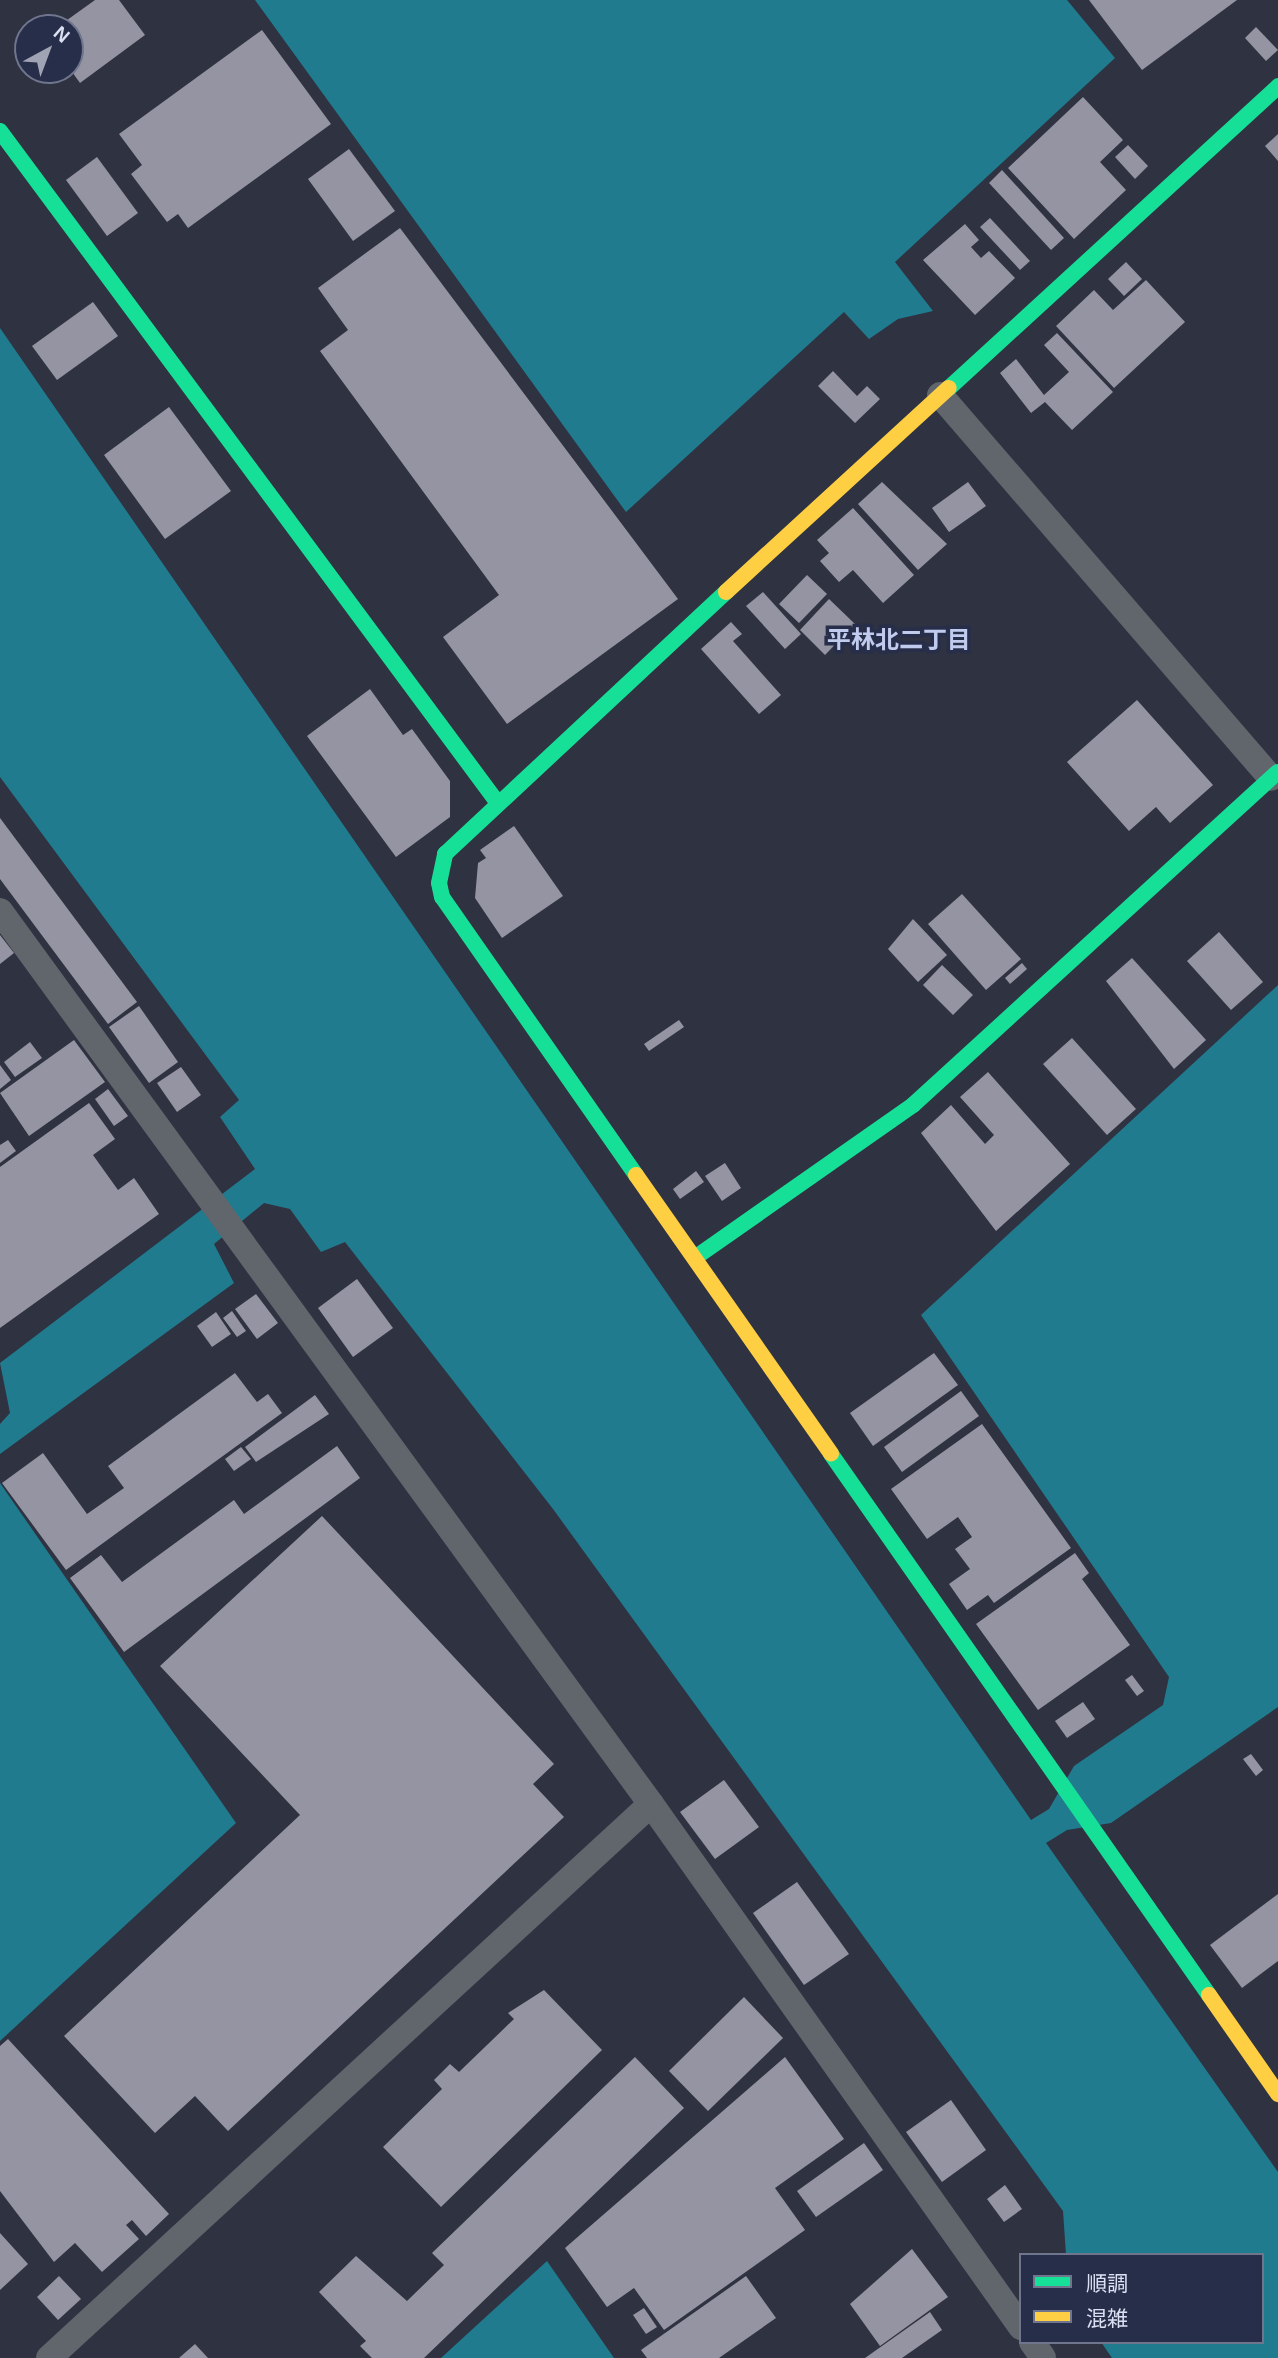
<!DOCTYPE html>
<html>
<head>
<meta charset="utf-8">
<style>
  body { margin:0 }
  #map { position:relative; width:1278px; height:2358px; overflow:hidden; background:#2f3241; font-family:Helvetica,"Noto Sans JP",sans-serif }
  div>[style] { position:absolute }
  .water>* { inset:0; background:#207b8e }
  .building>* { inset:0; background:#9594a2 }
  .street>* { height:26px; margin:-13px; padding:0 13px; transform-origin:13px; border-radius:13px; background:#61656c }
  .fast>* { height:16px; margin:-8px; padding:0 8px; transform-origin:8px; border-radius:8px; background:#16e098 }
  .slow>* { height:16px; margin:-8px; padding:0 8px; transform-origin:8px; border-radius:8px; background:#ffcf43 }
  span { translate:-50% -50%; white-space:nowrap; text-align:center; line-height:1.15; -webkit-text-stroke:7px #272e49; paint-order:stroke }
  .neighbourhood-label { font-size:24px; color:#c1cbee; font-weight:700 }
  .legend { position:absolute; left:1019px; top:2253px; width:245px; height:91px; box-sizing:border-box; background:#272e49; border:2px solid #6f758d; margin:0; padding:9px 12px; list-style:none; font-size:21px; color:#dbe0f2 }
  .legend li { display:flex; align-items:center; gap:14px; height:35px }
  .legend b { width:35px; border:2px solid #6f758d }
  .north { position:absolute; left:14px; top:14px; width:70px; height:70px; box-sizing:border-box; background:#272e49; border:2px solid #6f758d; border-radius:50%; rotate:41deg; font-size:19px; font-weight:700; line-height:28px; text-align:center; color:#dbe0f2 }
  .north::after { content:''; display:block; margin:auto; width:24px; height:32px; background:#9fa3b4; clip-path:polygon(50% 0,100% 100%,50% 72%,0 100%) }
</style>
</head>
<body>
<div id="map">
  <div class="water">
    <div style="clip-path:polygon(255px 0,1067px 0,1115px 58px,895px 262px,933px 311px,898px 319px,869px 339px,844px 312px,626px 512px)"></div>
    <div style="clip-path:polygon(0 328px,1031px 1820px,1049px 1809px,1074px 1766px,1163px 1705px,1169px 1677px,921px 1315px,1278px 985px,1278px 1707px,1111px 1823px,1067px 1830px,1046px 1843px,1278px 2172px,1278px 2358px,1112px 2358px,1101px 2342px,1262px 2342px,1262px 2255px,1066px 2255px,1063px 2211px,553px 1509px,345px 1242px,321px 1252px,290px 1209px,264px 1203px,214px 1244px,234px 1283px,0 1454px,0 1424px,10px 1413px,0 1363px,255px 1169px,220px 1117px,239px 1100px,0 777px)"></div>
    <div style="clip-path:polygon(0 1483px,236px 1823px,0 2041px)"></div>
    <div style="clip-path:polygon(547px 2261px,614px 2358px,441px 2358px)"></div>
  </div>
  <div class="building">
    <div style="clip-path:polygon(95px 0,119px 0,145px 35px,80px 83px,70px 69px,70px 28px,56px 28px)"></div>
    <div style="clip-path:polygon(1089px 0,1237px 0,1142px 70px)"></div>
    <div style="clip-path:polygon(1256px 27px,1278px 50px,1266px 61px,1245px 38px)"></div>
    <div style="clip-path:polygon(262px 30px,331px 124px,188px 228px,178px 214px,167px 222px,131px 174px,142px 165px,119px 134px)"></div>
    <div style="clip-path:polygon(1083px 97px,1123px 140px,1100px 162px,1126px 190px,1074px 239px,1008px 168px)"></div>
    <div style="clip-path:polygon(1278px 134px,1278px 161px,1265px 146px)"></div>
    <div style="clip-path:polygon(1128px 145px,1148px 166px,1135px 179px,1115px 157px)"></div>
    <div style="clip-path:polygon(349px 149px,395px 211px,353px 241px,308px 179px)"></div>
    <div style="clip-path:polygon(97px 157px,138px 213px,107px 236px,66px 180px)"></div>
    <div style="clip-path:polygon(1002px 170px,1064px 238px,1051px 250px,989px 183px)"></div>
    <div style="clip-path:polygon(990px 218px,1030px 261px,1020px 270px,980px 227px)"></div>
    <div style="clip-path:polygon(965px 224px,979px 240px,971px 247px,981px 258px,989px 251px,1015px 278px,975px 315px,923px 260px)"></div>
    <div style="clip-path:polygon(400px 228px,678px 599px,507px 724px,443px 637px,499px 595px,320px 351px,348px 330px,318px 288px)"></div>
    <div style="clip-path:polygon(1126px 262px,1142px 279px,1124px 296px,1108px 279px)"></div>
    <div style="clip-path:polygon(1146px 280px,1185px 322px,1114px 388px,1056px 326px,1094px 290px,1113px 310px)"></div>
    <div style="clip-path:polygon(93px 302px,118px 336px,57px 380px,32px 346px)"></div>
    <div style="clip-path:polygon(1057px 333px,1113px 392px,1072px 430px,1045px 402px,1031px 413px,1000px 373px,1016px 359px,1044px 395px,1069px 372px,1044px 345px)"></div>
    <div style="clip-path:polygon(833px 371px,857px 396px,867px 386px,880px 399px,855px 423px,818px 386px)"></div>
    <div style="clip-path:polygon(169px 407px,231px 491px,165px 539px,104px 455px)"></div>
    <div style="clip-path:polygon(882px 482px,947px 544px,918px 570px,858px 504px)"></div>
    <div style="clip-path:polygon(968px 482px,986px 506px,949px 532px,932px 508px)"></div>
    <div style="clip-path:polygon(853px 508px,914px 575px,883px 603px,853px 570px,839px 582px,820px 561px,829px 553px,817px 540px)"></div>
    <div style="clip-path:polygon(807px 575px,827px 594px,799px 623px,779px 604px)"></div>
    <div style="clip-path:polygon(763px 592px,801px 634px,785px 649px,746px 606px)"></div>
    <div style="clip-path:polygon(829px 599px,855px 624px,825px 655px,800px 630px)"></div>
    <div style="clip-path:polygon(731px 622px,742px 634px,733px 641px,781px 695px,759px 714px,701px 649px)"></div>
    <div style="clip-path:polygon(370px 689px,403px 735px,412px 729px,450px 781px,450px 817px,396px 857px,307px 736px)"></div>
    <div style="clip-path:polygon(1137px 700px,1213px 785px,1170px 823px,1156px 807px,1129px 831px,1067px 762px)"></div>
    <div style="clip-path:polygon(0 818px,137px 1002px,108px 1024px,0 879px)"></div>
    <div style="clip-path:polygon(514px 826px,563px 896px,502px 938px,475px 898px,478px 863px,486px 858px,480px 850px)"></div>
    <div style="clip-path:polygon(962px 894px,1021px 959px,986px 990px,928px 924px)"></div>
    <div style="clip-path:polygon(913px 919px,947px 955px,918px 982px,888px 949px)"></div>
    <div style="clip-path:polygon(1219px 932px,1263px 982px,1231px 1010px,1187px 961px)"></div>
    <div style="clip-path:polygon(0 935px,14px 953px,0 964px)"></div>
    <div style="clip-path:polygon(1132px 958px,1206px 1040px,1174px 1069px,1106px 981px)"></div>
    <div style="clip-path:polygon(1022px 963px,1027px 969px,1010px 984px,1005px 978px)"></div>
    <div style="clip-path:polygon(942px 965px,973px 995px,953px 1015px,923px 985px)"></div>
    <div style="clip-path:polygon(139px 1006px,178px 1062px,149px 1083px,109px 1027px)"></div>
    <div style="clip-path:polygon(679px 1020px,684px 1027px,649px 1051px,644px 1044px)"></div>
    <div style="clip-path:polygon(1072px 1038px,1136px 1109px,1107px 1135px,1043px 1064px)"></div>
    <div style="clip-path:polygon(74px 1040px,105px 1082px,29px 1136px,0 1093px)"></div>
    <div style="clip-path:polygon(30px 1042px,42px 1058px,15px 1077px,4px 1062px)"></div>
    <div style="clip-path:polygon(0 1065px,11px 1080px,0 1089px)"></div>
    <div style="clip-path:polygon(181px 1067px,201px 1095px,177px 1112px,157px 1083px)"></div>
    <div style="clip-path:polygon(988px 1072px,1070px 1164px,996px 1231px,921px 1133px,951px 1105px,985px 1144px,994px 1135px,960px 1097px)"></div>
    <div style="clip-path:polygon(108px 1089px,128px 1116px,114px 1126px,95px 1099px)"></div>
    <div style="clip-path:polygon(89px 1103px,115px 1139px,93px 1155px,118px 1190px,134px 1178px,159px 1214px,0 1328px,0 1167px)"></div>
    <div style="clip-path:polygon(8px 1140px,16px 1151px,0 1163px,0 1145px)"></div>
    <div style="clip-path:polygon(725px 1163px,741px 1188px,722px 1201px,705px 1176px)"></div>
    <div style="clip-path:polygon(696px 1171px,704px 1182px,680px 1199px,673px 1189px)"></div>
    <div style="clip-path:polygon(357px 1279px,393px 1328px,353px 1357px,318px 1308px)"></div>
    <div style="clip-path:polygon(256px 1294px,278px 1323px,257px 1339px,235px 1309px)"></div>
    <div style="clip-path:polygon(232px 1311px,246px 1331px,237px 1337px,223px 1318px)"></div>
    <div style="clip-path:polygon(216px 1312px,231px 1334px,212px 1347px,197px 1326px)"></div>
    <div style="clip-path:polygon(934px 1353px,958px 1385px,873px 1446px,850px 1413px)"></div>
    <div style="clip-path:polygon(235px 1373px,257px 1402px,268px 1394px,282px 1413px,66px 1570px,2px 1483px,43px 1453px,87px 1514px,124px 1488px,108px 1466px)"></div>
    <div style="clip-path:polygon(961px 1391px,979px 1416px,902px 1472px,884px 1447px)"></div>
    <div style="clip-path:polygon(315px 1395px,329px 1414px,256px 1462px,245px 1447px)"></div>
    <div style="clip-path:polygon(982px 1424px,1071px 1548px,994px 1603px,988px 1595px,967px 1610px,949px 1584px,970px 1569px,955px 1549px,972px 1537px,958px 1517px,927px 1539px,891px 1489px)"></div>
    <div style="clip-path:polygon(337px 1446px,360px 1478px,124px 1652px,70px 1578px,101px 1555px,122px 1582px,234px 1500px,244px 1514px)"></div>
    <div style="clip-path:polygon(241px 1447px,251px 1459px,234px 1471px,225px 1459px)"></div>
    <div style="clip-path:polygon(322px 1516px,554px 1764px,533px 1784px,564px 1817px,228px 2131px,195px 2096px,155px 2133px,64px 2036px,300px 1815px,160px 1666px)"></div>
    <div style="clip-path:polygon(1075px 1553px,1089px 1573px,1082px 1579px,1130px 1645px,1038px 1710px,976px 1624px)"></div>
    <div style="clip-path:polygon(1132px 1675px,1144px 1691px,1137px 1696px,1125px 1680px)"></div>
    <div style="clip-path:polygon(1083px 1702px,1095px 1719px,1067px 1738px,1055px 1721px)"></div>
    <div style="clip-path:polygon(1251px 1754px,1263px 1770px,1256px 1776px,1243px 1759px)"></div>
    <div style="clip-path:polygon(724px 1780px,759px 1827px,715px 1859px,680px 1812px)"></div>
    <div style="clip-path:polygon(797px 1882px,849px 1954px,804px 1985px,753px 1913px)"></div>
    <div style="clip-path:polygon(1278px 1894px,1278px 1961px,1242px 1988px,1210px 1945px)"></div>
    <div style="clip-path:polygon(544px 1990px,602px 2050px,441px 2207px,383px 2147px,442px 2089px,434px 2080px,450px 2064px,459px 2072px,514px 2019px,508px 2013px)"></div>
    <div style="clip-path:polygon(744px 1997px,783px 2038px,708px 2111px,669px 2071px)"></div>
    <div style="clip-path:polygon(8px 2039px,169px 2214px,146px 2236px,132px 2220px,126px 2225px,139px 2239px,102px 2272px,75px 2243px,54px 2262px,0 2191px,0 2046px)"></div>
    <div style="clip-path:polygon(635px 2057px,684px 2108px,424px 2358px,372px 2358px,360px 2346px,366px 2341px,319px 2292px,356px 2256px,407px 2301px,444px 2265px,432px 2253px)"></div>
    <div style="clip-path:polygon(785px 2057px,844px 2139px,775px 2188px,805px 2230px,664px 2330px,634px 2288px,607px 2307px,565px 2248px)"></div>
    <div style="clip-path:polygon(951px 2100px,986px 2150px,942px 2182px,906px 2132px)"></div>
    <div style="clip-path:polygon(864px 2143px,883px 2170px,816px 2217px,797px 2191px)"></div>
    <div style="clip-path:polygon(1005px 2185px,1022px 2209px,1004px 2222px,987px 2199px)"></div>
    <div style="clip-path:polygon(0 2233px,28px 2264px,0 2290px)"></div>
    <div style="clip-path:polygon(912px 2249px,948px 2297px,880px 2346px,850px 2304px)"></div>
    <div style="clip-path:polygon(59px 2276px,81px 2299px,58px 2320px,37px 2297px)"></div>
    <div style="clip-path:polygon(746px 2276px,776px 2318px,719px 2358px,647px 2358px,641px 2350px)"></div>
    <div style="clip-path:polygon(644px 2308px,657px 2327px,646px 2334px,633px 2315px)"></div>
    <div style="clip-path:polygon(930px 2312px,942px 2330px,902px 2358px,865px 2358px)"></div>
    <div style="clip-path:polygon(195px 2344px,208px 2358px,179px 2358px)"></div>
  </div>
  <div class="street">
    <div style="left:940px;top:395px;width:506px;rotate:49.17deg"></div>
    <div style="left:0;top:911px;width:1105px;rotate:53.91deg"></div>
    <div style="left:651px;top:1804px;width:641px;rotate:54.72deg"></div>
    <div style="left:1032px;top:2342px;width:19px;rotate:55deg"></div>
    <div style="left:49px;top:2358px;width:818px;rotate:-42.62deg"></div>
  </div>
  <div class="fast">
    <div style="left:0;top:131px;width:835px;rotate:53.47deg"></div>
    <div style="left:949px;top:388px;width:447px;rotate:-42.5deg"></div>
    <div style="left:636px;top:1175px;width:339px;rotate:-124.9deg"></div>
    <div style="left:442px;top:897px;width:14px;rotate:-102deg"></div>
    <div style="left:439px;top:883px;width:30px;rotate:-78deg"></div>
    <div style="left:445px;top:854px;width:384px;rotate:-43deg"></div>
    <div style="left:696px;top:1257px;width:265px;rotate:-35deg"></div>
    <div style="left:913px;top:1105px;width:494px;rotate:-42.4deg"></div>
    <div style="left:831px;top:1454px;width:660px;rotate:55.06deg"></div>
  </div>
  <div class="slow">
    <div style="left:726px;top:592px;width:302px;rotate:-42.5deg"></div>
    <div style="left:636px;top:1175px;width:340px;rotate:55deg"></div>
    <div style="left:1209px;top:1995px;width:121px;rotate:55.1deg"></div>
  </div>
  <div class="neighbourhood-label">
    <span style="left:899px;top:640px">平林北二丁目</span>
  </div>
  <ul class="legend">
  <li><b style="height:9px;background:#16e098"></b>順調</li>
  <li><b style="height:9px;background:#ffcf43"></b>混雑</li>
  </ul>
  <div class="north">N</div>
</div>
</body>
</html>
